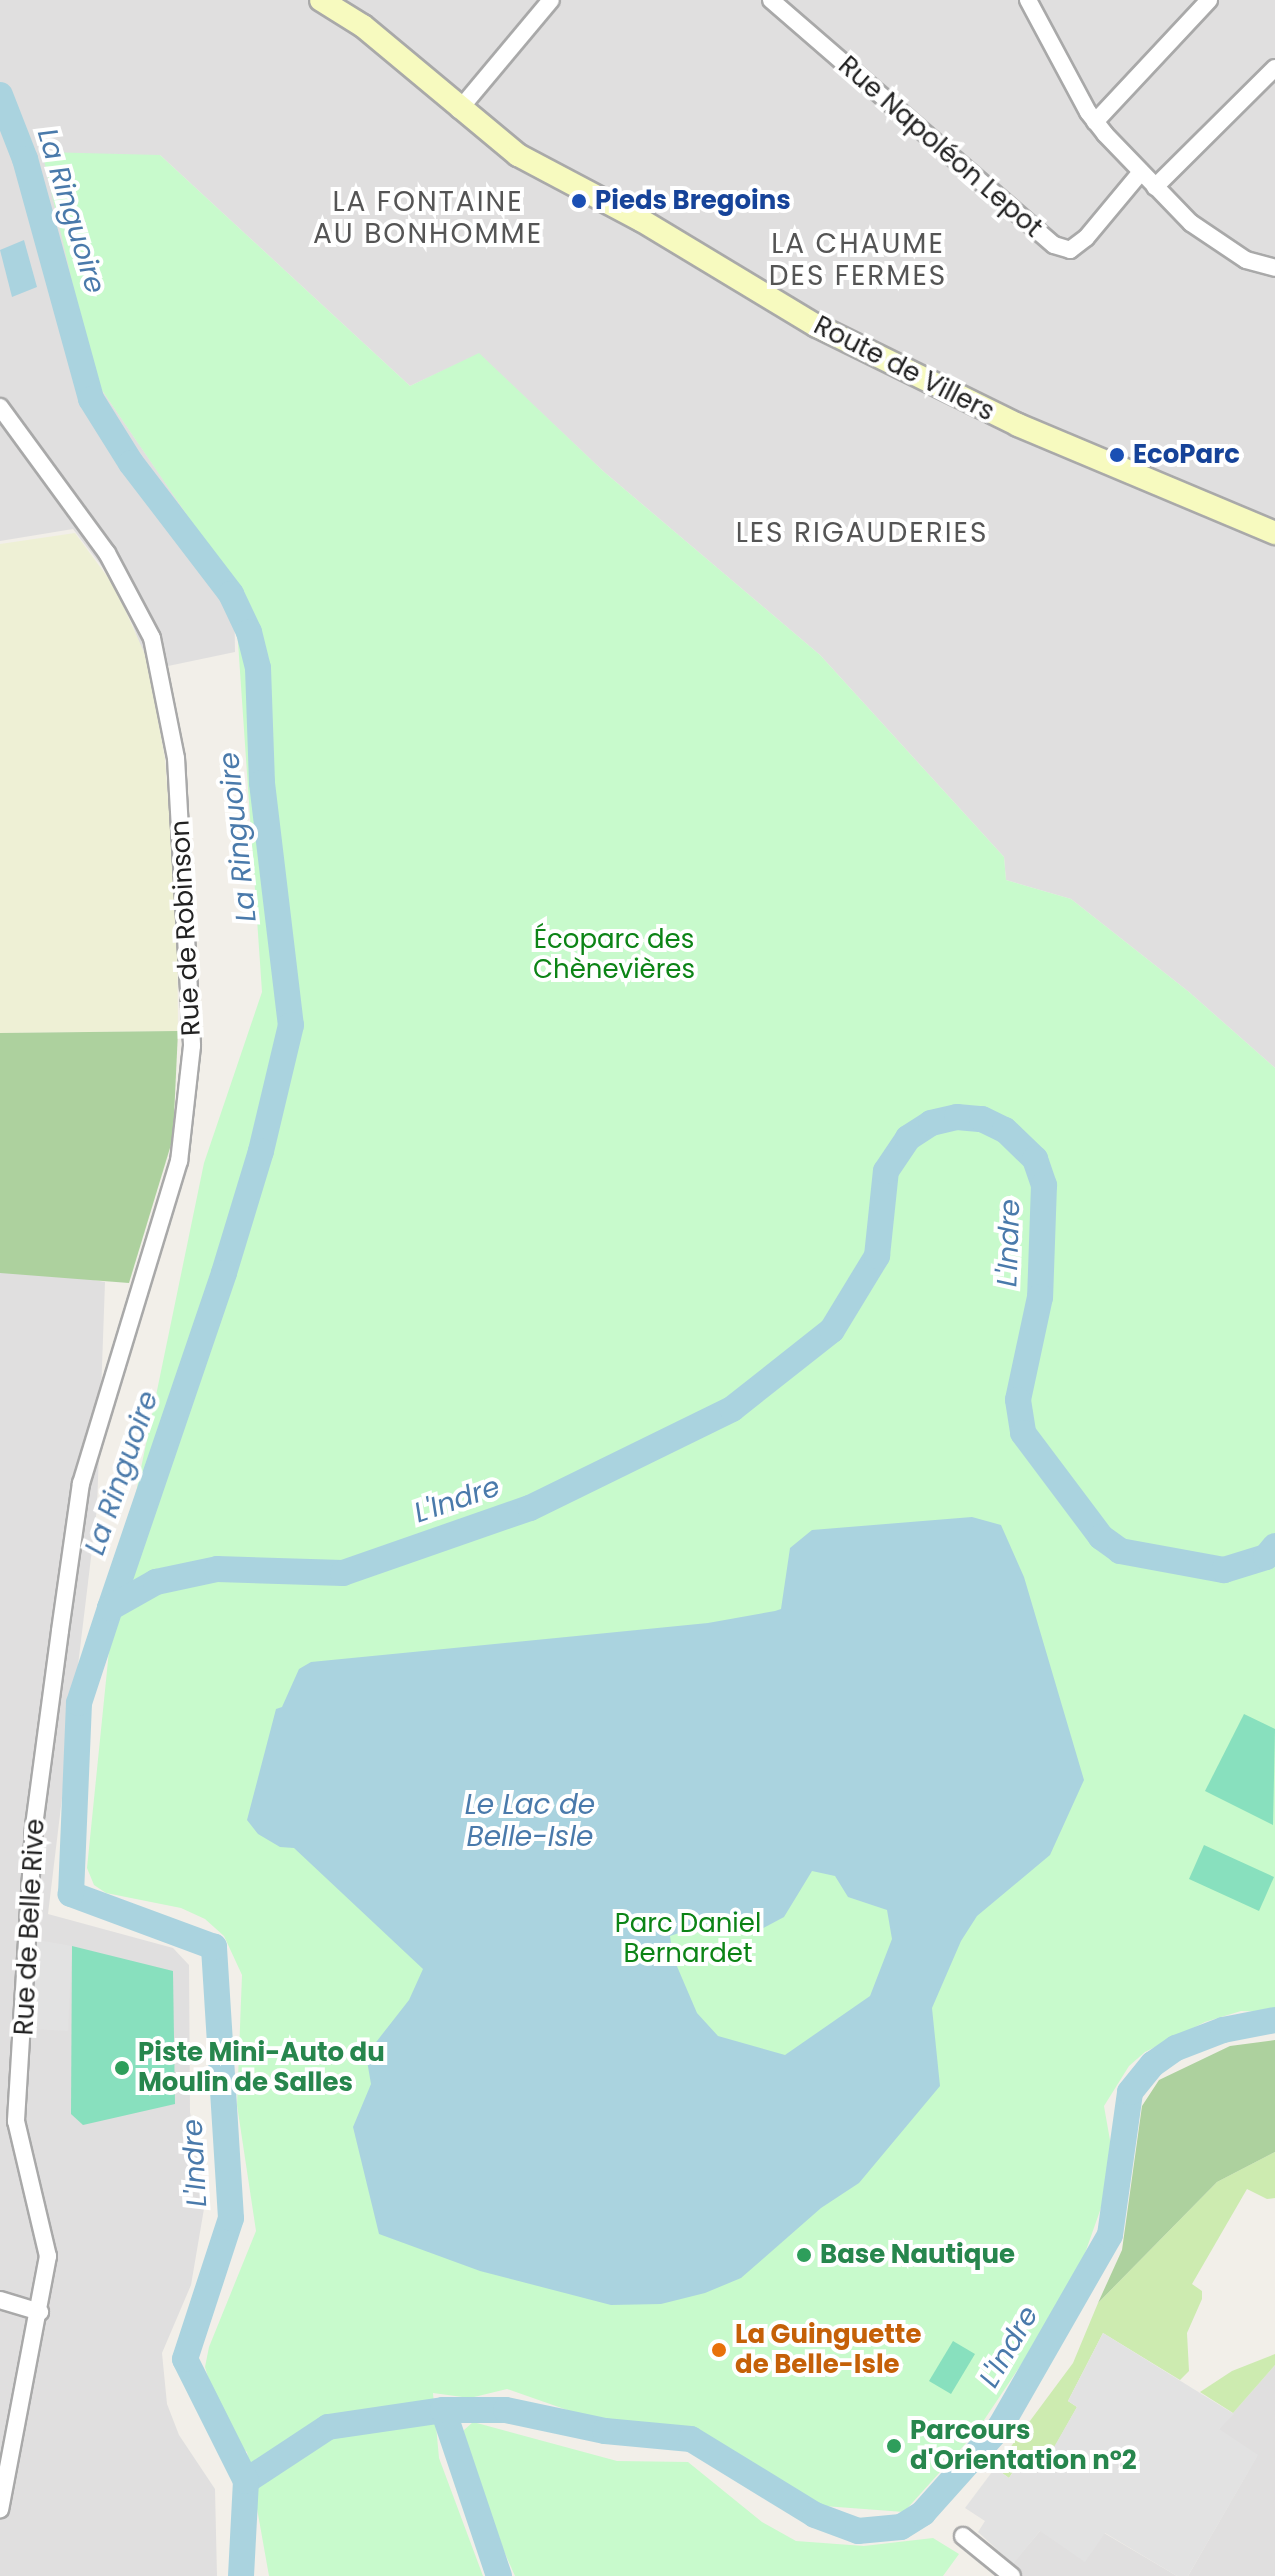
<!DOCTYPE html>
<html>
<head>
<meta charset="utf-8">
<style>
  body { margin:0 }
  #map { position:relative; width:1275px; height:2576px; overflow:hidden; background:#f2efe9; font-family:Poppins,sans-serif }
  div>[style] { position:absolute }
  .residential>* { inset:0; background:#e0dfdf }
  .farmland>* { inset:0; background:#eef0d5 }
  .grass>* { inset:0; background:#cdebb0 }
  .forest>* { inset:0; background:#add19e }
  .park>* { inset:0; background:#c8facc }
  .pitch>* { inset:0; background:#88e0be }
  .parking>* { inset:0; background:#e2e2e2 }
  .water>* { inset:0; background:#aad3df }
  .river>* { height:26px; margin:-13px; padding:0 13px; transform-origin:13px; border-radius:13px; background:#aad3df }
  .roads { filter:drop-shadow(2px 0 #a9a9a9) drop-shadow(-2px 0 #a9a9a9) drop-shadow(0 2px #a9a9a9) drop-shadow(0 -2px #a9a9a9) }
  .street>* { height:16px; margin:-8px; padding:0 8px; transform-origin:8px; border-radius:8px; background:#fff }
  .secondary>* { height:22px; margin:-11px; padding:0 11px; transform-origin:11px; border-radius:11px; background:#f7fabf }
  .dots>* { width:22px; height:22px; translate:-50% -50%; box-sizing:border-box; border:4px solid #fff; border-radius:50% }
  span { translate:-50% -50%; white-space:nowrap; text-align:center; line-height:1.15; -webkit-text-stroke:8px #fff; paint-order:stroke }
  .street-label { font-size:26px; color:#222 }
  .transit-label { font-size:26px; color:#164399; font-weight:700 }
  .left { translate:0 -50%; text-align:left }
  .park-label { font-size:26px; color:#0c8416 }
  .leisure-label { font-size:26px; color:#27864d; font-weight:700 }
  .food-label { font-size:26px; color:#c56008; font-weight:700 }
  .neighbourhood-label { font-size:28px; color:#555; letter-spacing:2px }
  .water-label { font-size:28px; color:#4a7aab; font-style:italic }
</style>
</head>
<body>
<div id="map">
  <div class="residential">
    <div style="clip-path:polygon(0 0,1275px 0,1275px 1068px,1189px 992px,1071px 899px,1006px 880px,1004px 857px,820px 655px,603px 471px,479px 354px,410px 386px,160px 155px,95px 380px,234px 583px,235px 652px,149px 670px,120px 590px,73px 529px,0 541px)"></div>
    <div style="clip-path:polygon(0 1263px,105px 1282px,97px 1508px,48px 1914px,173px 1948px,189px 1965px,190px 2112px,206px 2197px,191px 2285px,162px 2353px,167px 2404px,179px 2435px,215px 2489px,217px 2576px,0 2576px)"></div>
    <div style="clip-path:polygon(1275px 2365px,1275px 2576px,1188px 2576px,1257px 2456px,1218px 2430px)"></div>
    <div style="clip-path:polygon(1040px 2531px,1104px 2533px,1177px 2576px,1002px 2576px)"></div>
  </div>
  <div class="farmland">
    <div style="clip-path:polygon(75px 533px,115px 587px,147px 659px,165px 759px,177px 917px,178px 1031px,0 1033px,0 544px)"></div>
  </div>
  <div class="grass">
    <div style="clip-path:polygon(1275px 2152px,1275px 2198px,1267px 2199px,1247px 2189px,1192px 2284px,1202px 2291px,1202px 2299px,1187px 2333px,1189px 2371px,1180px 2380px,1103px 2333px,1068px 2401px,1077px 2407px,1050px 2455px,1024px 2454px,1009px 2478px,995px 2468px,1073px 2363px,1098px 2303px,1217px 2182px)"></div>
    <div style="clip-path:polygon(1275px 2354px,1275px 2365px,1233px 2413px,1200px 2392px,1232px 2371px)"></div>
  </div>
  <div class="forest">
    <div style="clip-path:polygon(178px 1031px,173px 1138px,129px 1283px,0 1273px,0 1033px)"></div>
    <div style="clip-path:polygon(1275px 2040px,1275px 2152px,1217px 2182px,1098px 2303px,1122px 2250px,1142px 2106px,1159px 2080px,1230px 2046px)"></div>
  </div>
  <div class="park">
    <div style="clip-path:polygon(42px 152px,160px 155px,410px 386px,479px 353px,603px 471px,820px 655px,1004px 857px,1006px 880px,1071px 899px,1189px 992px,1275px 1068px,1275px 2012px,1241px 2011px,1205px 2022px,1145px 2052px,1129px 2066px,1104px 2106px,1111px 2146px,1102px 2205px,1083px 2259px,1055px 2314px,976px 2432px,904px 2512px,824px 2506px,696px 2430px,590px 2418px,507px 2389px,470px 2398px,433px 2393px,439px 2458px,483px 2576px,269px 2576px,247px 2452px,226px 2436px,205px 2367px,209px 2347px,256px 2231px,237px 2105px,242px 1975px,224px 1936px,205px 1919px,181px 1908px,106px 1893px,94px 1885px,87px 1868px,111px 1631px,120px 1615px,115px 1594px,204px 1163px,262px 992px,234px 584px,95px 380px)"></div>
    <div style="clip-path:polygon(473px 2422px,617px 2461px,688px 2462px,762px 2522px,796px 2541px,864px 2546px,933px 2538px,959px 2554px,943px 2576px,515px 2576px,477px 2491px,464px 2446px,464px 2430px)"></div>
  </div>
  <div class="pitch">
    <div style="clip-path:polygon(1244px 1714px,1275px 1729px,1273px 1825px,1205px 1791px)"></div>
    <div style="clip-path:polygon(1204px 1845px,1274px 1877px,1259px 1911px,1189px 1879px)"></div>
    <div style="clip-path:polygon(72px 1946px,173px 1971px,175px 2104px,83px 2125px,71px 2114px)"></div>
    <div style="clip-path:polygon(953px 2341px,975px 2354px,951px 2394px,929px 2381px)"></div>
  </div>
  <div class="parking">
    <div style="clip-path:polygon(37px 1940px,72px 1946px,68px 2031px,33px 2029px)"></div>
    <div style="clip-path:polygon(1103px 2333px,1234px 2414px,1219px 2429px,1258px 2455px,1188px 2576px,1177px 2576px,1105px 2533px,1085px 2562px,1040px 2531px,1013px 2564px,978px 2532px,985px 2521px,965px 2508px,995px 2468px,1009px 2478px,1025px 2454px,1030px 2457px,1037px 2447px,1050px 2454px,1077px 2407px,1068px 2401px)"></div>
  </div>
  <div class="water">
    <div style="clip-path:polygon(24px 240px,37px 287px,12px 297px,0 250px)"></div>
    <div style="clip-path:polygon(evenodd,972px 1517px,1001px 1525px,1024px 1577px,1084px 1780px,1050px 1855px,977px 1916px,961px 1941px,932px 2008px,940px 2086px,859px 2183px,821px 2208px,741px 2278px,705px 2293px,661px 2304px,611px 2305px,480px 2271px,379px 2234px,353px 2127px,371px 2084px,366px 2055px,409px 2000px,423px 1969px,294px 1848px,280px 1847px,258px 1834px,247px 1820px,276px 1709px,282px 1707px,299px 1669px,311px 1662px,708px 1623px,775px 1611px,781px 1609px,790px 1548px,812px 1530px,972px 1517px,812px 1871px,835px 1876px,848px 1897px,887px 1910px,892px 1939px,870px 1996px,785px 2055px,718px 2036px,697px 2013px,673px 1957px,670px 1936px,706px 1924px,748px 1923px,756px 1932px,784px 1917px,812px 1871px)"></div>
  </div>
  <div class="river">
    <div style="left:0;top:95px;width:69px;rotate:68.7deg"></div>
    <div style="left:25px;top:159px;width:249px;rotate:74.6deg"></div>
    <div style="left:91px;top:399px;width:75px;rotate:58deg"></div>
    <div style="left:131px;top:463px;width:165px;rotate:52.6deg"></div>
    <div style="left:231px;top:594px;width:42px;rotate:64.7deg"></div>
    <div style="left:249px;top:632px;width:37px;rotate:76deg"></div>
    <div style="left:258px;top:668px;width:115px;rotate:88deg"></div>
    <div style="left:262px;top:783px;width:244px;rotate:83.2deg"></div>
    <div style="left:291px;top:1025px;width:130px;rotate:103.4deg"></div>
    <div style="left:261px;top:1151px;width:127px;rotate:106.9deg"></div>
    <div style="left:224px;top:1273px;width:354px;rotate:108.8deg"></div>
    <div style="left:246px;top:2481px;width:98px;rotate:-33.4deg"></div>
    <div style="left:328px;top:2427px;width:116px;rotate:-8.4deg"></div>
    <div style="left:241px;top:2576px;width:95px;rotate:-87deg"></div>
    <div style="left:246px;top:2481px;width:136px;rotate:-116.6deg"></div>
    <div style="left:185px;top:2359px;width:148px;rotate:-71.9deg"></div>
    <div style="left:231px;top:2218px;width:272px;rotate:-93.6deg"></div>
    <div style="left:214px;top:1947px;width:153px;rotate:-159.7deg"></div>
    <div style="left:71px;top:1894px;width:191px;rotate:-87.6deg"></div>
    <div style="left:79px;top:1703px;width:100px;rotate:-71.9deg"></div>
    <div style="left:110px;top:1608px;width:53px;rotate:-29.5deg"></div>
    <div style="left:156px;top:1582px;width:62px;rotate:-12deg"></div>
    <div style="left:217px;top:1569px;width:126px;rotate:1.8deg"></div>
    <div style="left:343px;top:1573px;width:198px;rotate:-19.2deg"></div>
    <div style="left:530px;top:1508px;width:225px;rotate:-26.1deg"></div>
    <div style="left:732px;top:1409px;width:127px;rotate:-38.3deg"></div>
    <div style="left:832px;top:1330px;width:87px;rotate:-58.7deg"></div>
    <div style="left:877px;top:1256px;width:85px;rotate:-84deg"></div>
    <div style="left:886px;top:1171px;width:40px;rotate:-56deg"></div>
    <div style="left:908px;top:1138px;width:27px;rotate:-33deg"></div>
    <div style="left:931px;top:1123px;width:27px;rotate:-13deg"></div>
    <div style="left:957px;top:1117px;width:25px;rotate:5deg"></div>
    <div style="left:982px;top:1119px;width:25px;rotate:26deg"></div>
    <div style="left:1005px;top:1130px;width:42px;rotate:44deg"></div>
    <div style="left:1035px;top:1159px;width:28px;rotate:71deg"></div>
    <div style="left:1044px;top:1185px;width:112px;rotate:92deg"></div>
    <div style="left:1040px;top:1297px;width:105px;rotate:102.1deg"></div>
    <div style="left:1018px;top:1400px;width:33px;rotate:81deg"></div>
    <div style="left:1023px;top:1433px;width:130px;rotate:53.1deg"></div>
    <div style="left:1101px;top:1537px;width:24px;rotate:36deg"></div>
    <div style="left:1120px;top:1551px;width:106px;rotate:10.4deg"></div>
    <div style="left:1224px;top:1570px;width:44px;rotate:-17.2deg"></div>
    <div style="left:1266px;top:1557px;width:14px;rotate:-51deg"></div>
    <div style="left:499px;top:2576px;width:175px;rotate:-108.6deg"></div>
    <div style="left:443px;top:2410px;width:63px"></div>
    <div style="left:506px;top:2410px;width:101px;rotate:12deg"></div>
    <div style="left:605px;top:2431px;width:86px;rotate:5.3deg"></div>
    <div style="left:691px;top:2439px;width:145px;rotate:31.5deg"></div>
    <div style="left:815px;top:2515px;width:46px;rotate:20.4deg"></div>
    <div style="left:858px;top:2531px;width:43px;rotate:-5.3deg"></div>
    <div style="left:901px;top:2527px;width:26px;rotate:-32deg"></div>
    <div style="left:923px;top:2513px;width:115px;rotate:-48.2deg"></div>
    <div style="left:1000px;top:2427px;width:221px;rotate:-60.2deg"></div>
    <div style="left:1110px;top:2235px;width:144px;rotate:-82deg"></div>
    <div style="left:1130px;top:2092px;width:36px;rotate:-51deg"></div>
    <div style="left:1153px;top:2064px;width:28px;rotate:-35deg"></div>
    <div style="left:1176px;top:2048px;width:50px;rotate:-21deg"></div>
    <div style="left:1223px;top:2030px;width:53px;rotate:-10.9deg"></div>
  </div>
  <div class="roads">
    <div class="street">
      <div style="left:771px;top:0;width:374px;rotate:40.9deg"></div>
      <div style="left:1054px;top:245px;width:17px;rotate:17deg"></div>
      <div style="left:1070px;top:250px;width:20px;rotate:-37deg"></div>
      <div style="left:1086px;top:238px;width:86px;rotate:-50.2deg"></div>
      <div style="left:1028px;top:0;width:127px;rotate:61.8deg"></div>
      <div style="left:1088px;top:112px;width:28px;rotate:52deg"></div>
      <div style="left:1105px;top:134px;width:124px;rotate:46deg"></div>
      <div style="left:1191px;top:223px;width:66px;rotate:33.9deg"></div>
      <div style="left:1246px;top:260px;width:30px;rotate:15deg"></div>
      <div style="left:459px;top:110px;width:143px;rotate:-50.1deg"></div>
      <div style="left:1095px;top:122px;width:167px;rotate:-46.9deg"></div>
      <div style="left:1155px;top:187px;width:169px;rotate:-44.8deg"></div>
      <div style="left:0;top:407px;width:181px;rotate:53.8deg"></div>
      <div style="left:107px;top:553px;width:96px;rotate:62.1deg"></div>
      <div style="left:152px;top:638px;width:122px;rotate:78.7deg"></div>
      <div style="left:176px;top:758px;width:288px;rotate:86.8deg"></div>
      <div style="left:192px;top:1046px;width:116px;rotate:96.4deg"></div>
      <div style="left:179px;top:1161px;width:337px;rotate:106.9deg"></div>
      <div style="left:81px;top:1483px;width:149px;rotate:98.1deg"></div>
      <div style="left:60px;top:1631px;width:197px;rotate:97.6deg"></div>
      <div style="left:34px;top:1826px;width:296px;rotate:93.5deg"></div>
      <div style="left:16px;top:2121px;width:139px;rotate:76.7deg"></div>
      <div style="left:48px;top:2256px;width:258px;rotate:100.7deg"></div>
      <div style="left:0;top:2300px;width:42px;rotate:16.7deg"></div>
      <div style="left:963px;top:2536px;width:63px;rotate:39.2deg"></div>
    </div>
    <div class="secondary">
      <div style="left:321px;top:0;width:49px;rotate:31.8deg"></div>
      <div style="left:363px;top:26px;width:202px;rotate:39.8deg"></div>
      <div style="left:518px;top:155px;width:139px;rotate:27.9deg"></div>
      <div style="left:641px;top:220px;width:205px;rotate:31.1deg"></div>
      <div style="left:817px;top:326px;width:224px;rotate:26.2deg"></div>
      <div style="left:1018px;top:425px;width:279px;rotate:22.8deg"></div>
    </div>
  </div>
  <div class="dots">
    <div style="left:579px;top:201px;background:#1a4fb4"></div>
    <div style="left:1117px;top:455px;background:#1a4fb4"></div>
    <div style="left:122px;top:2068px;background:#2e9e5b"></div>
    <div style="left:804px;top:2255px;background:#2e9e5b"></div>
    <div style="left:719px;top:2350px;background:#e8710a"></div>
    <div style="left:894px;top:2446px;background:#2e9e5b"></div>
  </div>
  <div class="street-label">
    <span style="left:940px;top:147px;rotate:41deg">Rue Napoléon Lepot</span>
    <span style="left:904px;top:369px;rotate:27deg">Route de Villers</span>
    <span style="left:186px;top:928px;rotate:-93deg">Rue de Robinson</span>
    <span style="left:30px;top:1927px;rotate:-87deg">Rue de Belle Rive</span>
  </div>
  <div class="transit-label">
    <span class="left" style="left:595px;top:201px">Pieds Bregoins</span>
    <span class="left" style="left:1133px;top:455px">EcoParc</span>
  </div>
  <div class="park-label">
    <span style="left:614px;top:955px">Écoparc des<br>Chènevières</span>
    <span style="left:688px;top:1939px">Parc Daniel<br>Bernardet</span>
  </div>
  <div class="leisure-label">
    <span class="left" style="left:138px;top:2068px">Piste Mini-Auto du<br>Moulin de Salles</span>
    <span class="left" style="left:820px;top:2255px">Base Nautique</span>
    <span class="left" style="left:910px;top:2446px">Parcours<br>d'Orientation n°2</span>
  </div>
  <div class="food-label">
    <span class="left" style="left:735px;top:2350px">La Guinguette<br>de Belle-Isle</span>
  </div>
  <div class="neighbourhood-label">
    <span style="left:428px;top:218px">LA FONTAINE<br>AU BONHOMME</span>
    <span style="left:858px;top:260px">LA CHAUME<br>DES FERMES</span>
    <span style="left:862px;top:533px">LES RIGAUDERIES</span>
  </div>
  <div class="water-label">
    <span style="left:71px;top:211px;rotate:73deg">La Ringuoire</span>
    <span style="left:238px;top:837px;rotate:-96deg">La Ringuoire</span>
    <span style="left:1009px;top:1243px;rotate:-88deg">L'Indre</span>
    <span style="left:122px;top:1473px;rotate:-71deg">La Ringuoire</span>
    <span style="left:457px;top:1500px;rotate:-19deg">L'Indre</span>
    <span style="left:530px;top:1821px">Le Lac de<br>Belle-Isle</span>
    <span style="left:195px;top:2163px;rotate:-93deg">L'Indre</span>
    <span style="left:1009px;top:2347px;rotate:-60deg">L'Indre</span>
  </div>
</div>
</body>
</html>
